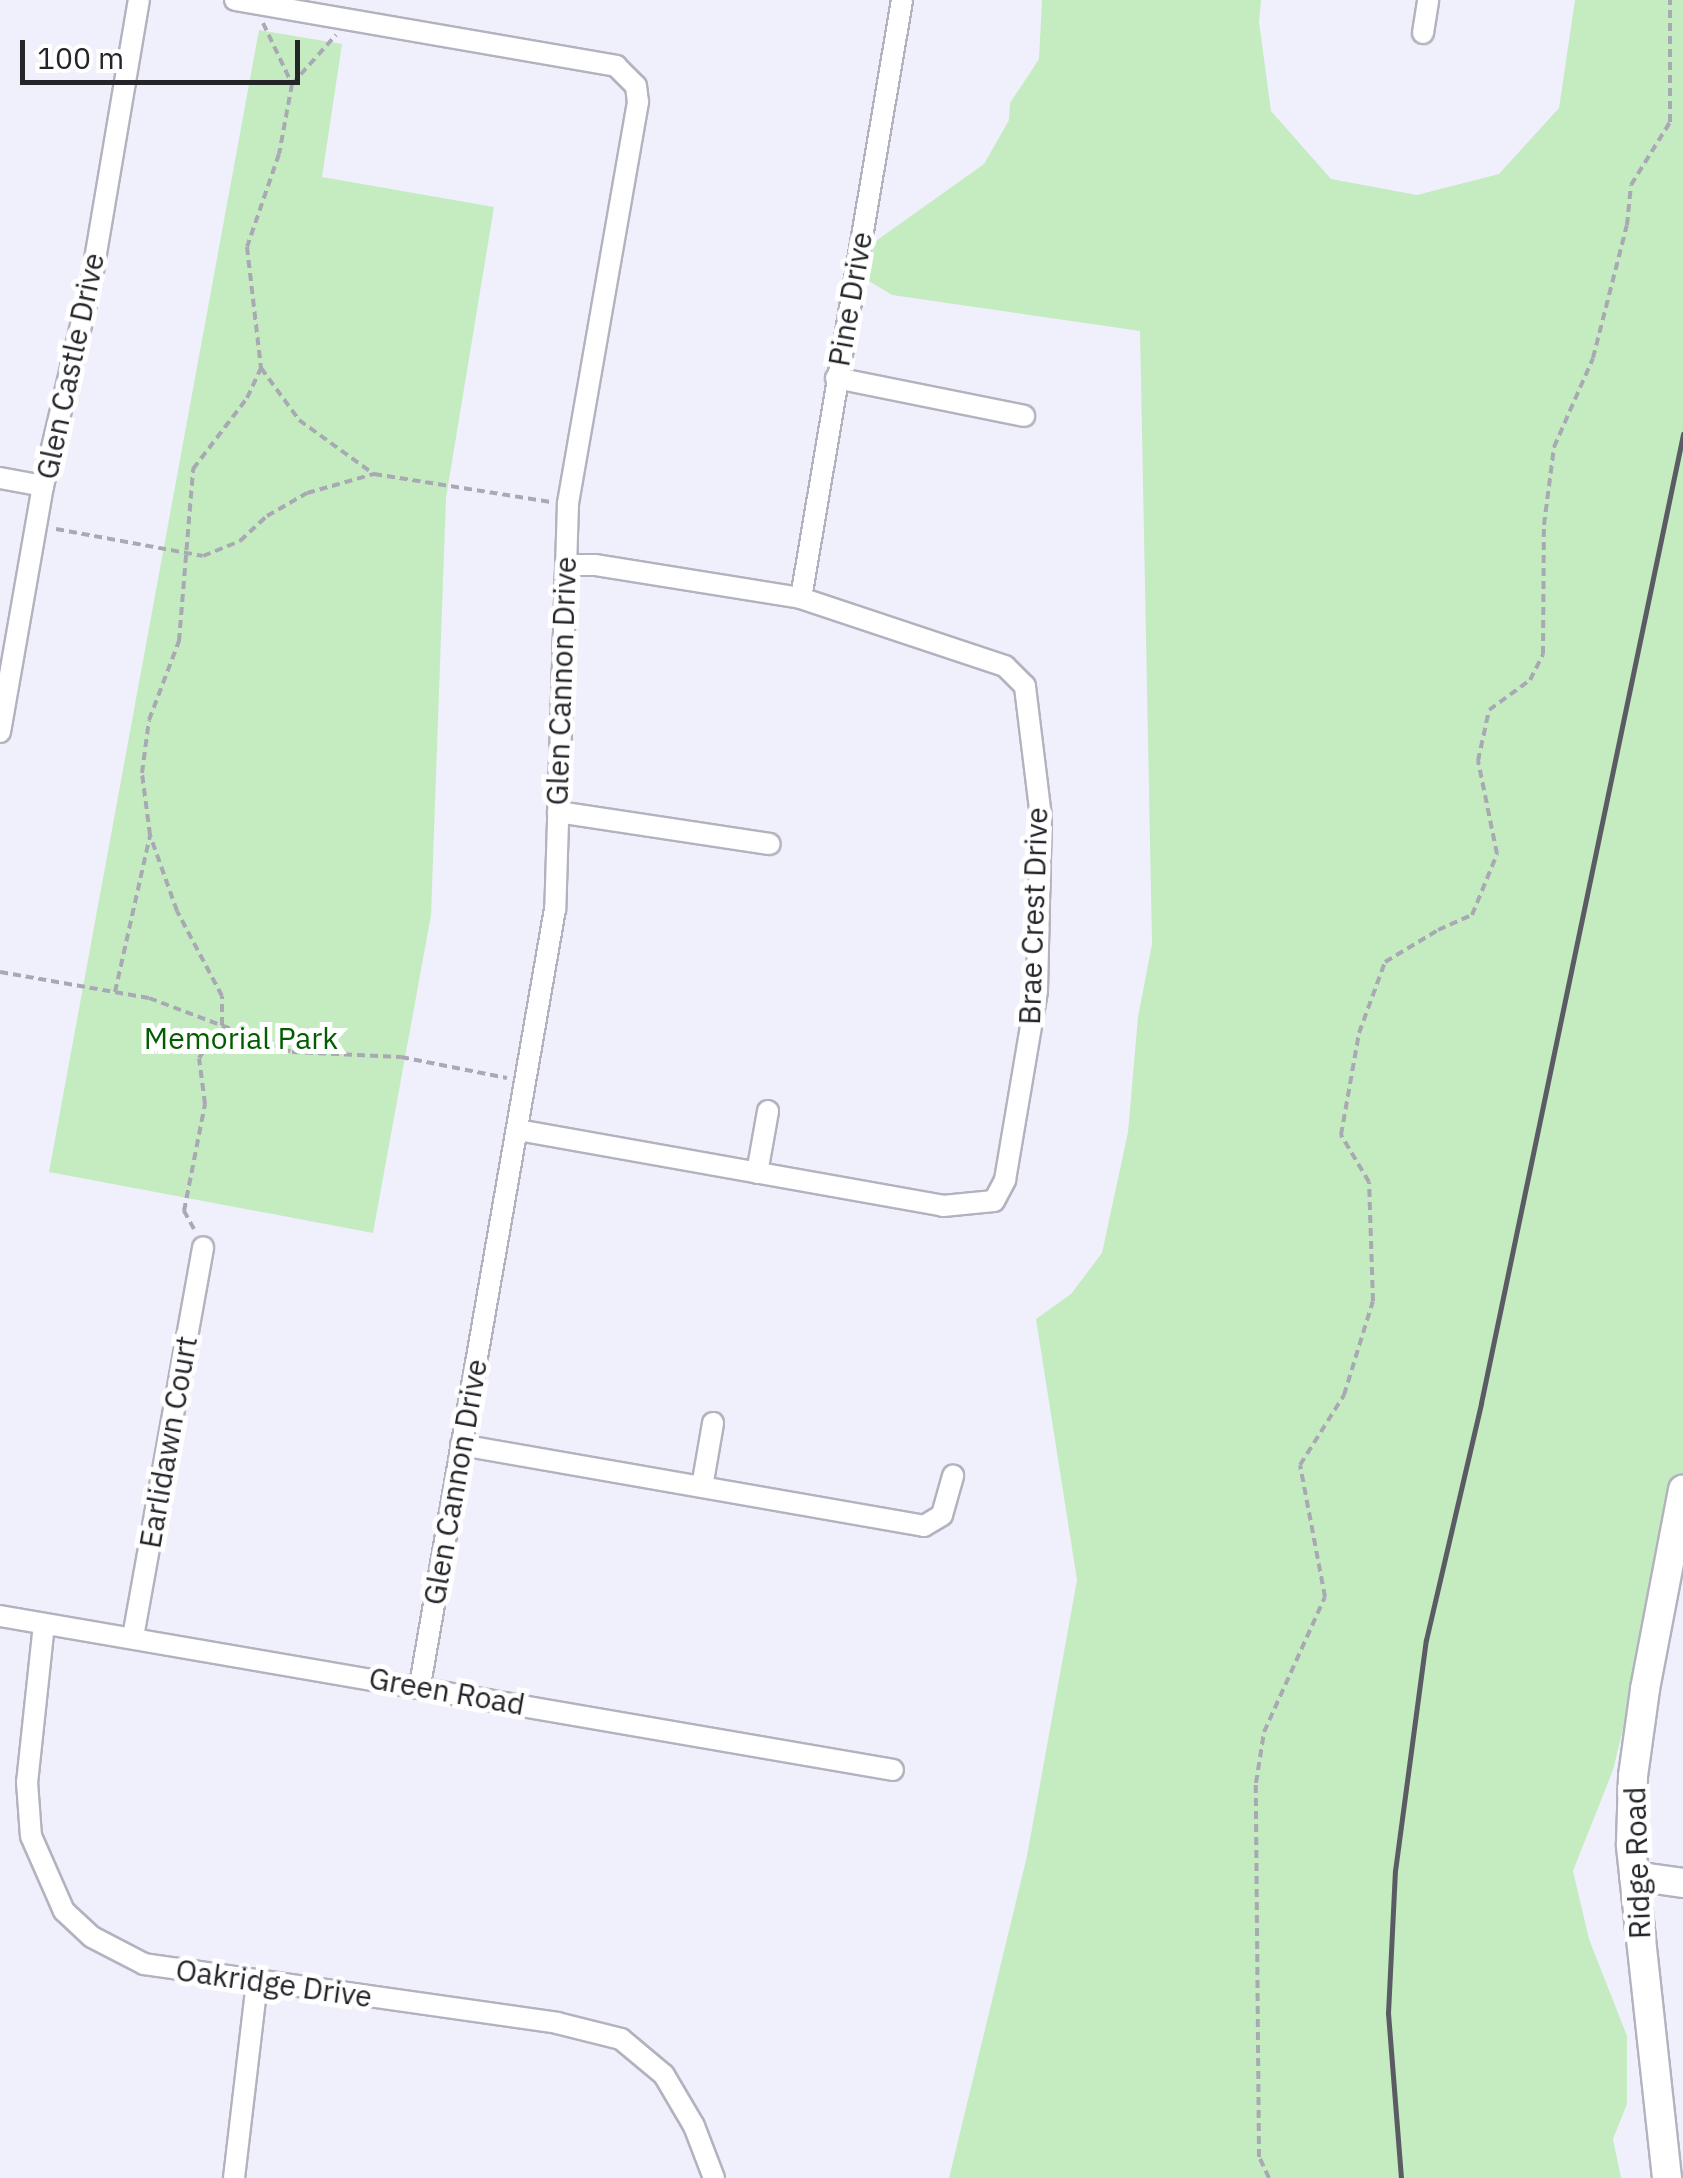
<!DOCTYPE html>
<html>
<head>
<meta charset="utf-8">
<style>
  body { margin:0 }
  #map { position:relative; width:1683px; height:2178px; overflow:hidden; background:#f0f0fd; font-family:"IBM Plex Sans",sans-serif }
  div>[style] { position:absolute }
  .green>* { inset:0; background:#c5ebc1 }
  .path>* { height:4px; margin-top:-2px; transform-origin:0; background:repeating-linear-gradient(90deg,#a9a9b3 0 8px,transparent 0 13px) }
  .roads { filter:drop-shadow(2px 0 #b2b3be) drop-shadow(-2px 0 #b2b3be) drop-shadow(0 2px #b2b3be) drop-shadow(0 -2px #b2b3be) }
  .street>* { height:20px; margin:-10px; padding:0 10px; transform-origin:10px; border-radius:10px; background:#fff }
  .secondary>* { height:28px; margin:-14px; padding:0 14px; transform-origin:14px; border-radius:14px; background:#fff }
  .rail>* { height:5px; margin:-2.5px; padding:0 2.5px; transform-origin:2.5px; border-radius:2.5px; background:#5b5b63 }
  span { translate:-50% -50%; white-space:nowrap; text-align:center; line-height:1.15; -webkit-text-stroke:10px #fff; paint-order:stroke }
  .street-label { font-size:30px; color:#242429 }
  .park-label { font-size:30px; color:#025d00 }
  .scale { position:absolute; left:20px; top:40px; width:280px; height:45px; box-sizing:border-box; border:5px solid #242429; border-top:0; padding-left:12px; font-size:30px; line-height:35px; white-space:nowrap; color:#242429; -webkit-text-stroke:8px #fff; paint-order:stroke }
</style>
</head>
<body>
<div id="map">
  <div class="green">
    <div style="clip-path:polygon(1042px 0,1261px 0,1259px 22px,1271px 111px,1331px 179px,1417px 195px,1499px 174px,1559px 108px,1575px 0,1683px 0,1683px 1484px,1613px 1770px,1573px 1871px,1589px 1939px,1627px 2036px,1627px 2104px,1613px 2139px,1621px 2178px,949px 2178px,1027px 1856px,1077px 1580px,1036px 1319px,1071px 1294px,1102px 1253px,1128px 1132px,1138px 1017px,1152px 944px,1140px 331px,892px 295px,864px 278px,873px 243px,984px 164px,1009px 120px,1010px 103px,1039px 59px)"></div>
    <div style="clip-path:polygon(259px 30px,342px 44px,322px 177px,494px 207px,446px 498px,431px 915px,373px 1233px,49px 1172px)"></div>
  </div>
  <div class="path">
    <div style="left:263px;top:23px;width:68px;rotate:64.6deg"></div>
    <div style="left:292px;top:84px;width:71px;rotate:100.5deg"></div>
    <div style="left:279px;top:154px;width:98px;rotate:109deg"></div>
    <div style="left:247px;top:247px;width:122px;rotate:83.4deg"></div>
    <div style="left:261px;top:368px;width:64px;rotate:53.8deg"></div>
    <div style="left:299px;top:420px;width:92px;rotate:35.8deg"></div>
    <div style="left:292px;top:84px;width:66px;rotate:-48.1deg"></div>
    <div style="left:56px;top:529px;width:149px;rotate:10.4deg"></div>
    <div style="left:203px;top:556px;width:40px;rotate:-22deg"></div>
    <div style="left:240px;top:541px;width:37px;rotate:-43deg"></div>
    <div style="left:267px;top:516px;width:46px;rotate:-29.9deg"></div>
    <div style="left:307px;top:493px;width:70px;rotate:-15.8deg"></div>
    <div style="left:374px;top:474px;width:179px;rotate:9deg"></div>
    <div style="left:0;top:972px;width:151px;rotate:9.9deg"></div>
    <div style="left:149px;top:998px;width:153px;rotate:20.7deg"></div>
    <div style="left:292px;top:1052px;width:109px;rotate:2.6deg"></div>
    <div style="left:401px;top:1057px;width:108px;rotate:11.2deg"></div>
    <div style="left:115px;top:992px;width:160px;rotate:-77.4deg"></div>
    <div style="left:194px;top:1229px;width:21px;rotate:-119deg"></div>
    <div style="left:184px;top:1211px;width:109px;rotate:-78.9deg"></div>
    <div style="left:205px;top:1104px;width:46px;rotate:-97.4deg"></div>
    <div style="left:199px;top:1058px;width:40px;rotate:-55.1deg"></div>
    <div style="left:222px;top:1025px;width:29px;rotate:-90deg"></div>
    <div style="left:222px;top:996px;width:96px;rotate:-117.9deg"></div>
    <div style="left:177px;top:911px;width:81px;rotate:-109.6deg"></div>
    <div style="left:150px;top:835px;width:63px;rotate:-97.4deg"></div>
    <div style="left:142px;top:773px;width:53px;rotate:-82.5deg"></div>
    <div style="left:149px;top:720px;width:85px;rotate:-69.2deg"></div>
    <div style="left:179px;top:641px;width:173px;rotate:-85.3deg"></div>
    <div style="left:193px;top:469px;width:89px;rotate:-52.7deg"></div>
    <div style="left:247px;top:398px;width:33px;rotate:-65deg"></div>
    <div style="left:1269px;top:2178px;width:23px;rotate:-115deg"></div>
    <div style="left:1259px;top:2157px;width:374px;rotate:-90.5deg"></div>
    <div style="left:1256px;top:1783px;width:52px;rotate:-81.1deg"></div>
    <div style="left:1264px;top:1732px;width:148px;rotate:-65.7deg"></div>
    <div style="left:1325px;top:1597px;width:134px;rotate:-100.7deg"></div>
    <div style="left:1300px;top:1465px;width:83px;rotate:-57.8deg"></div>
    <div style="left:1344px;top:1395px;width:98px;rotate:-72.9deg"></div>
    <div style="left:1373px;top:1301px;width:119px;rotate:-91.9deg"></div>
    <div style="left:1369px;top:1182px;width:55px;rotate:-120.8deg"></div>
    <div style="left:1341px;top:1135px;width:104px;rotate:-80deg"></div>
    <div style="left:1359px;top:1033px;width:76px;rotate:-69.9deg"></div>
    <div style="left:1385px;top:962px;width:62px;rotate:-31.1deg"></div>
    <div style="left:1438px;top:930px;width:37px;rotate:-24deg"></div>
    <div style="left:1472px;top:915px;width:66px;rotate:-67.7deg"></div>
    <div style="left:1497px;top:854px;width:95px;rotate:-101.5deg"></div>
    <div style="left:1478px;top:761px;width:52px;rotate:-77.8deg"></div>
    <div style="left:1489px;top:710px;width:51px;rotate:-36.2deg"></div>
    <div style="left:1530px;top:680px;width:29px;rotate:-63deg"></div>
    <div style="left:1543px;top:654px;width:129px;rotate:-89.6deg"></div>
    <div style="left:1544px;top:525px;width:79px;rotate:-82.7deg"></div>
    <div style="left:1554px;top:447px;width:97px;rotate:-66.3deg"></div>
    <div style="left:1593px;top:358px;width:137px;rotate:-75.7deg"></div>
    <div style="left:1627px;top:225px;width:40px;rotate:-84.3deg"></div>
    <div style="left:1631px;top:185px;width:74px;rotate:-58.2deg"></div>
    <div style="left:1670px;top:122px;width:122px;rotate:-90deg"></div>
  </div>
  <div class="roads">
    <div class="street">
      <div style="left:235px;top:0;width:387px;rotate:9.8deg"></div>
      <div style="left:616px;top:66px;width:28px;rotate:45deg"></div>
      <div style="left:636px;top:86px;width:16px;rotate:83deg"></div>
      <div style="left:638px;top:102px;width:408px;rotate:99.9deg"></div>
      <div style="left:568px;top:504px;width:405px;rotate:91.8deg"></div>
      <div style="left:555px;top:909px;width:788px;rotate:99.87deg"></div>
      <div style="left:1423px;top:33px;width:33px;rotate:-81deg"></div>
      <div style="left:836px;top:378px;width:192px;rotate:11.4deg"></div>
      <div style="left:0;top:478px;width:44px;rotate:10.5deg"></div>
      <div style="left:801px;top:598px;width:606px;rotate:-80.41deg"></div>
      <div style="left:0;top:732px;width:250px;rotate:-80.1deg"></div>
      <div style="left:43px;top:486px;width:209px;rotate:-76.7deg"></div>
      <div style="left:91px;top:283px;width:287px;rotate:-80.4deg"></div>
      <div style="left:558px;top:812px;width:214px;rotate:8.6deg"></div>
      <div style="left:518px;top:1130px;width:432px;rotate:10.1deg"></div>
      <div style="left:943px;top:1206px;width:51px;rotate:-5.6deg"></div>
      <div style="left:994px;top:1201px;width:24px;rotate:-62deg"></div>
      <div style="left:1005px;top:1180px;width:192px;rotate:-80.4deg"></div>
      <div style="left:1037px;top:991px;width:174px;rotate:-88.7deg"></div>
      <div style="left:1041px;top:817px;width:132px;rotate:-97deg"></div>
      <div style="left:1025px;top:686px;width:28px;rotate:-135deg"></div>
      <div style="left:1005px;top:666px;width:215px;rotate:-161.6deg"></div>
      <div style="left:801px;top:598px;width:209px;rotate:-170.9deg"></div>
      <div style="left:595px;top:565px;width:28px;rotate:180deg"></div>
      <div style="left:757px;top:1173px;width:63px;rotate:-79.9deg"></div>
      <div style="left:461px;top:1445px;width:470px;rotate:9.9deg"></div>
      <div style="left:924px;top:1526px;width:21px;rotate:-31deg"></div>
      <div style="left:942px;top:1515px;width:41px;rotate:-74.2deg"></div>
      <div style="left:702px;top:1487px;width:65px;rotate:-80.2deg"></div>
      <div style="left:0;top:1616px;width:906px;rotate:9.78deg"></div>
      <div style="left:44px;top:1624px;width:159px;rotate:96.1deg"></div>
      <div style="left:27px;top:1782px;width:54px;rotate:85.8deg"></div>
      <div style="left:31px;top:1836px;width:82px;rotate:66.3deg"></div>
      <div style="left:64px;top:1911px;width:38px;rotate:43deg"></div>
      <div style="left:92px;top:1937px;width:59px;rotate:27.4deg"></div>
      <div style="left:144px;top:1964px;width:417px;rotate:8.1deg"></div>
      <div style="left:557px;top:2023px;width:66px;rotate:14deg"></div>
      <div style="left:621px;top:2039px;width:56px;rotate:39.9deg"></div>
      <div style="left:664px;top:2075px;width:59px;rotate:59.5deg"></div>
      <div style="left:694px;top:2126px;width:56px;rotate:69deg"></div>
      <div style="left:133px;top:1637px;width:396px;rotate:-79.8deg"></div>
      <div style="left:234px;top:2178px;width:198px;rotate:-83.3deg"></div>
    </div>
    <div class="secondary">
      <div style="left:1634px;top:1876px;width:49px;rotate:8.1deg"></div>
      <div style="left:1667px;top:2178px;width:336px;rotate:-96.2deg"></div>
      <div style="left:1631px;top:1844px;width:68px;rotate:-88.3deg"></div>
      <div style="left:1633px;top:1776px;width:88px;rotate:-82.1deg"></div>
      <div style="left:1645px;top:1689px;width:203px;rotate:-79.2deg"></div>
    </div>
  </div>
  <div class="rail">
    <div style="left:1401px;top:2178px;width:166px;rotate:-94.5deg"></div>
    <div style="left:1388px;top:2013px;width:142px;rotate:-87.2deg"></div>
    <div style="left:1395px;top:1871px;width:233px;rotate:-82.4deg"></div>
    <div style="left:1426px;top:1640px;width:243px;rotate:-76.9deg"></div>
    <div style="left:1481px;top:1403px;width:990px;rotate:-78.22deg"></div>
  </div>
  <div class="street-label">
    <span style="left:850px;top:299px;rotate:-80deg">Pine Drive</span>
    <span style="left:70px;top:366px;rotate:-78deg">Glen Castle Drive</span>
    <span style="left:561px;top:681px;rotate:-88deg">Glen Cannon Drive</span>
    <span style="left:1033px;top:916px;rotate:-88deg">Brae Crest Drive</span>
    <span style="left:168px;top:1442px;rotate:-80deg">Earlidawn Court</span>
    <span style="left:455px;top:1482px;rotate:-80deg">Glen Cannon Drive</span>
    <span style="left:447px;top:1691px;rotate:10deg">Green Road</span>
    <span style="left:1637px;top:1863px;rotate:-92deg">Ridge Road</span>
    <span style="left:274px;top:1983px;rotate:8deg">Oakridge Drive</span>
  </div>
  <div class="park-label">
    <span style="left:241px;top:1038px">Memorial Park</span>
  </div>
  <div class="scale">100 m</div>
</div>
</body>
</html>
